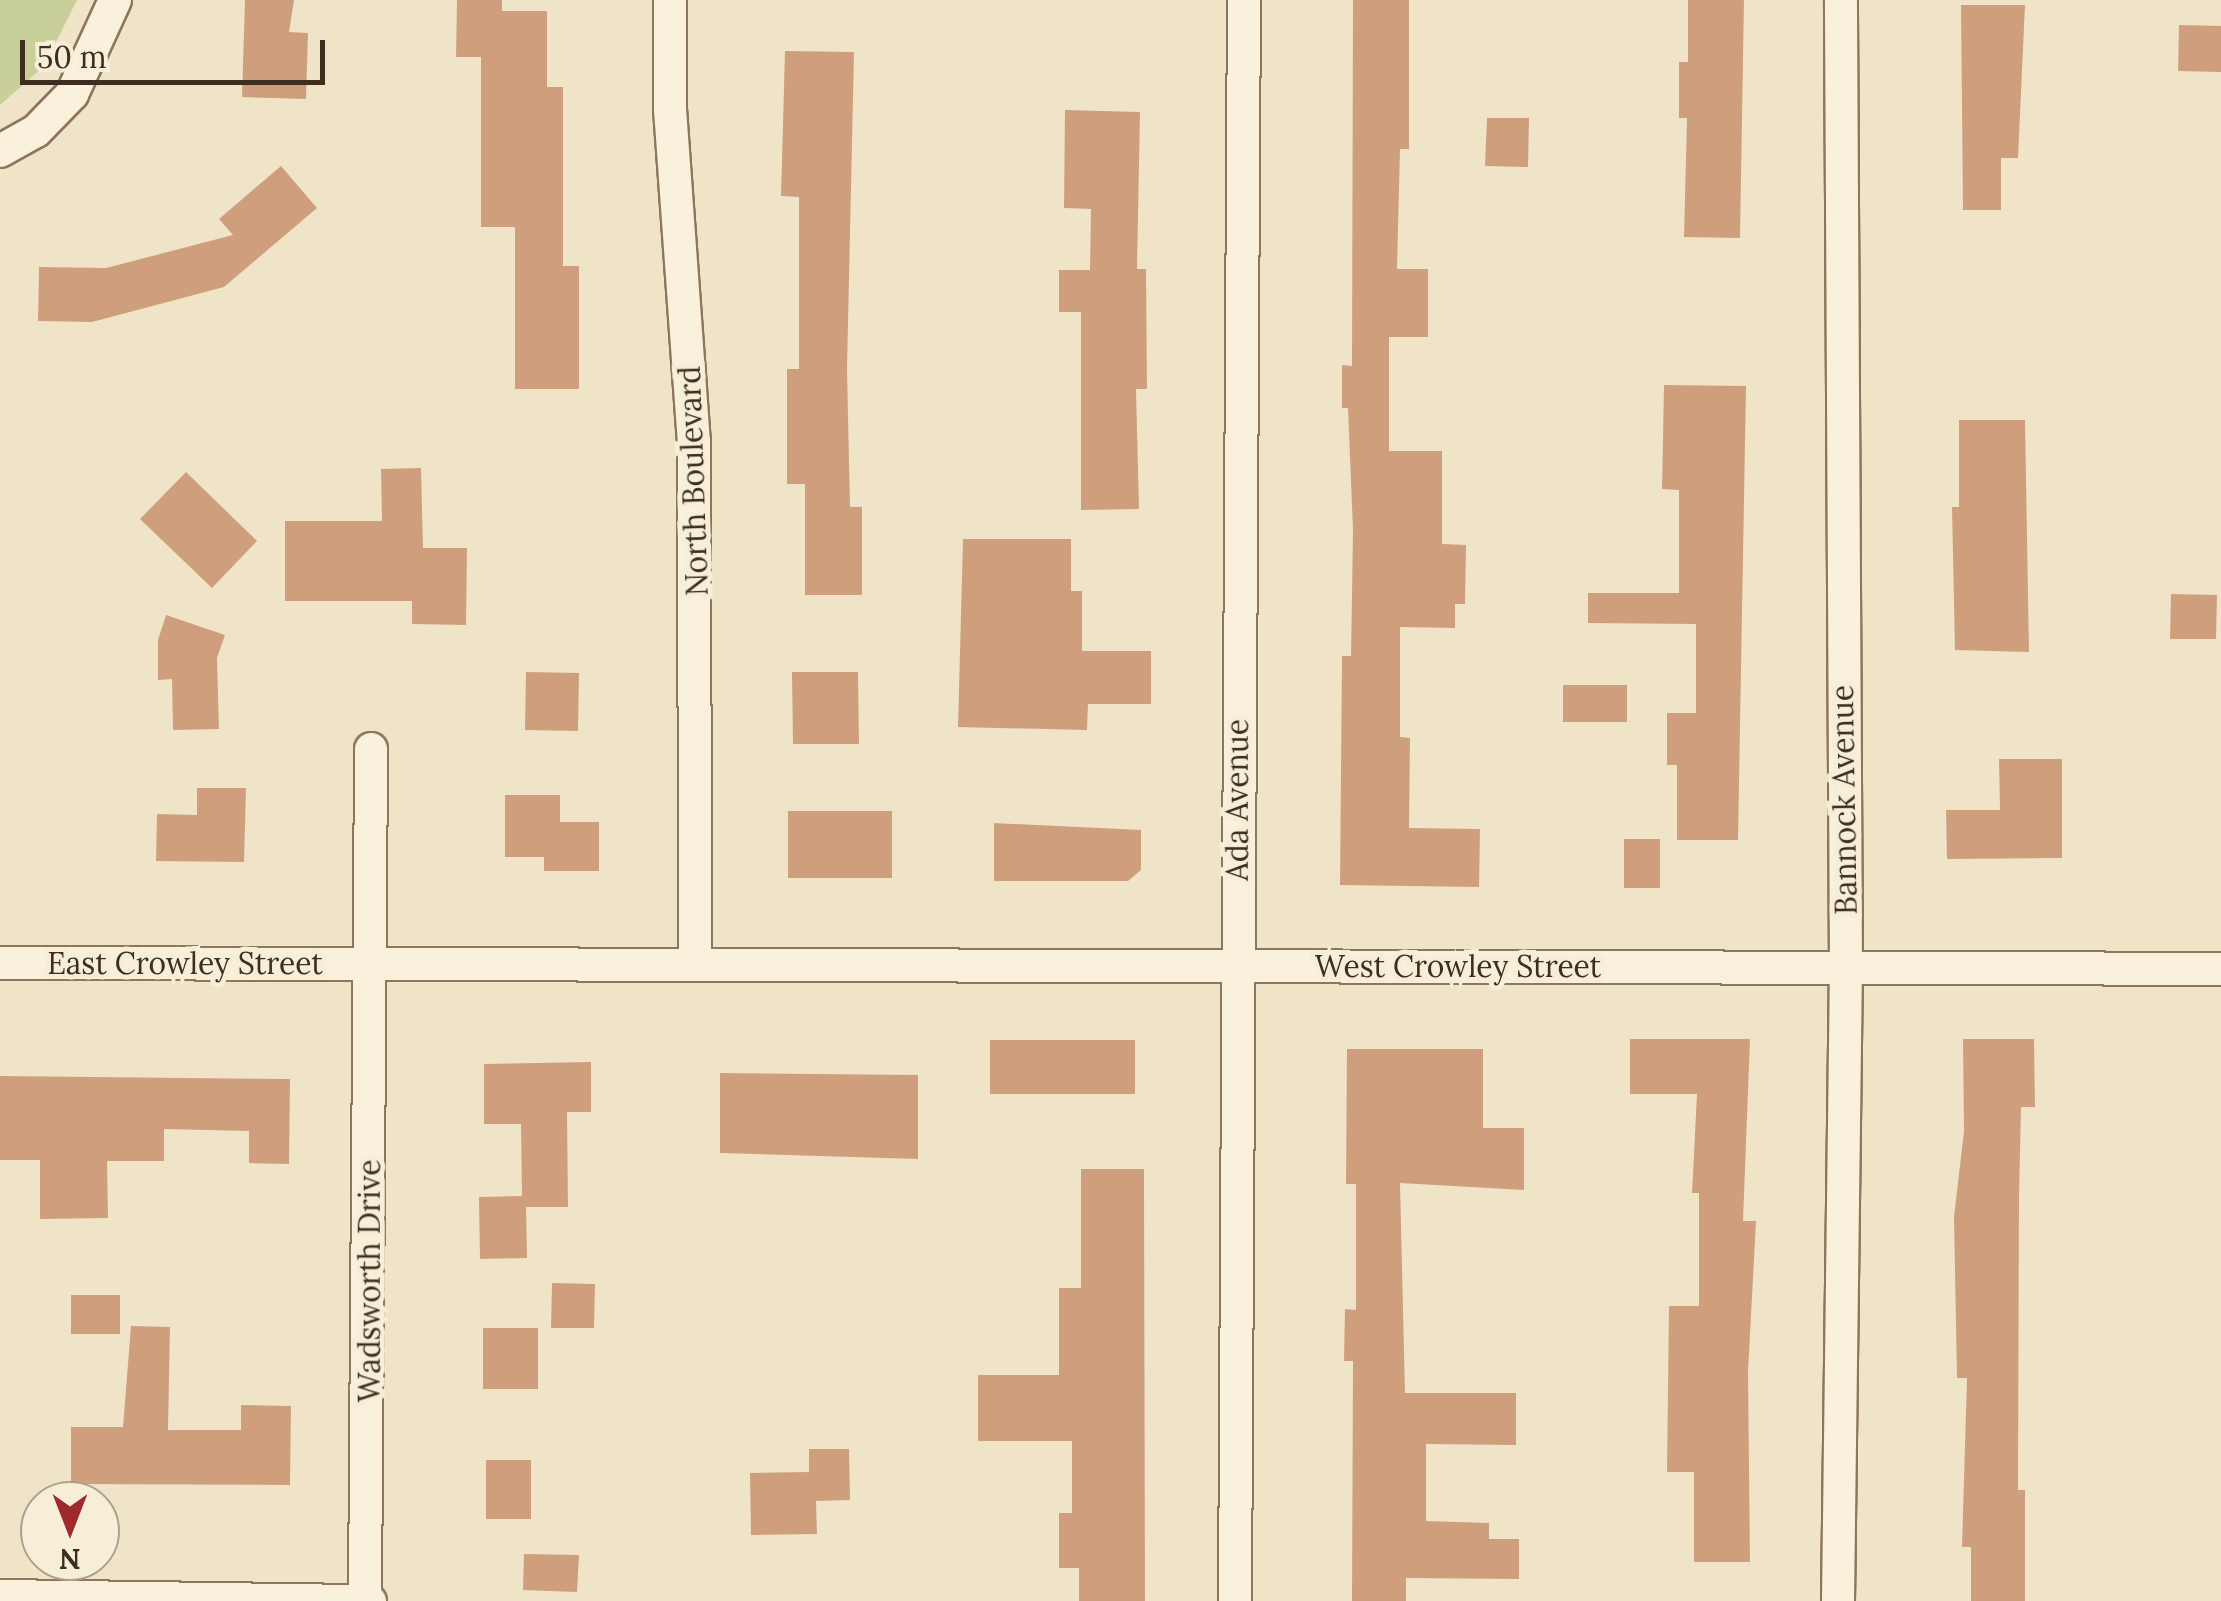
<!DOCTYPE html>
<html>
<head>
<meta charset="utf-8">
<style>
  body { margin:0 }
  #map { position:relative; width:2221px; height:1601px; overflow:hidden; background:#f0e4c8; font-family:Lora,serif }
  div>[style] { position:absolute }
  .green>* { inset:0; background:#c9cf9b }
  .building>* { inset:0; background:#cf9f7d }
  .roads { filter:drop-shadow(2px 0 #8d765c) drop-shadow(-2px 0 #8d765c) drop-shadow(0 2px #8d765c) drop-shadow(0 -2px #8d765c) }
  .street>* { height:32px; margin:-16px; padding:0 16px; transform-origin:16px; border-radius:16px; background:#faf1dc }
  span { translate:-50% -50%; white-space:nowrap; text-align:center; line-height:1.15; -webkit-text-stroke:10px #f7eed8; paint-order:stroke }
  .street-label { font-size:30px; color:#3d2e20 }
  .north { position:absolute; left:20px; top:1481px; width:100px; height:100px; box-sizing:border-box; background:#f7eed8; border:2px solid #ada18e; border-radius:50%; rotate:180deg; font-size:28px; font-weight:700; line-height:40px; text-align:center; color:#3d2e20 }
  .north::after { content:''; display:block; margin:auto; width:35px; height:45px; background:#9e2a2b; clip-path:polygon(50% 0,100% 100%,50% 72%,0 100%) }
  .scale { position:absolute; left:20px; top:40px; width:305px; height:45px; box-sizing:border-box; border:5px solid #3d2e20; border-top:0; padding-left:12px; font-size:30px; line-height:35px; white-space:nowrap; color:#3d2e20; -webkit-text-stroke:8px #f7eed8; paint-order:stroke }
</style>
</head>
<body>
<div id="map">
  <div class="green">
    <div style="clip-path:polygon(0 0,77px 0,44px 66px,0 105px)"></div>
  </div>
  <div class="building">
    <div style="clip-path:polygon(245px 0,294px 0,289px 32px,308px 33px,306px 99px,242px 97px)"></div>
    <div style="clip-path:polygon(457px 0,502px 0,502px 11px,547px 11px,547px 87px,563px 87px,563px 266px,579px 266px,579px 389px,515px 389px,515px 227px,481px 227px,481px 57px,456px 57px)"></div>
    <div style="clip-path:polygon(1353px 0,1409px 0,1409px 149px,1400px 149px,1397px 269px,1428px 269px,1428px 337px,1389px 337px,1389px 451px,1442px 451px,1442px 544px,1466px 545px,1465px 604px,1455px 604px,1455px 628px,1400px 627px,1400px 737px,1410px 738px,1409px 828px,1480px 829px,1479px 887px,1340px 885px,1342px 656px,1351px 656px,1353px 530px,1348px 408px,1342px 408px,1342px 365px,1352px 366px)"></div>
    <div style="clip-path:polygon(1688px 0,1744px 0,1740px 238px,1684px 237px,1687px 118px,1679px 118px,1679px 62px,1688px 62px)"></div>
    <div style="clip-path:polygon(1961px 5px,2025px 5px,2018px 158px,2001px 158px,2001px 210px,1963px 210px)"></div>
    <div style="clip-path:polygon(2179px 25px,2221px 26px,2221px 72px,2178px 71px)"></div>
    <div style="clip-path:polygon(785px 51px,854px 52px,847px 369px,850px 507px,862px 507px,862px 595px,805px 595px,805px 484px,787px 484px,787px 369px,799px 369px,799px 197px,781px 196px)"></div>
    <div style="clip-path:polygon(1065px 110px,1140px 112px,1137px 269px,1146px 269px,1147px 389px,1136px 389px,1139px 509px,1081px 510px,1081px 312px,1059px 312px,1059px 270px,1090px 270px,1091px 209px,1064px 208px)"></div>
    <div style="clip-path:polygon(1487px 118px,1529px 118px,1528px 167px,1485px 166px)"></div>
    <div style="clip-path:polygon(281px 166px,317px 208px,224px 287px,92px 322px,38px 321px,39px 267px,106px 268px,233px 235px,219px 219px)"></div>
    <div style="clip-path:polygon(1664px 385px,1746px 386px,1738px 840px,1677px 840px,1677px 765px,1667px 765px,1667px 713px,1696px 713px,1696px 624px,1588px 623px,1588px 593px,1679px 593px,1679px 490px,1662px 489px)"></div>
    <div style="clip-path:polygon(1959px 420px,2025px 420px,2029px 652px,1955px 650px,1952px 507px,1959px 507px)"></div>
    <div style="clip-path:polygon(421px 468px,423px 548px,467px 548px,466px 625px,412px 624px,412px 601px,285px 601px,285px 521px,382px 521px,381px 469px)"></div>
    <div style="clip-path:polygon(186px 472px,257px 541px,212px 588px,140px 519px)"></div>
    <div style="clip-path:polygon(963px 539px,1071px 539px,1071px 591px,1082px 591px,1082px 651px,1151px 651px,1151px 704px,1088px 704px,1087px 730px,958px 727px)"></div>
    <div style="clip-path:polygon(2171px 594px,2217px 595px,2216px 639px,2170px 639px)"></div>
    <div style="clip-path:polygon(166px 615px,225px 635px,217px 658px,219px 729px,173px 730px,172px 679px,158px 680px,158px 640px)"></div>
    <div style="clip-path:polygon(526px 672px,579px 673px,578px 731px,525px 730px)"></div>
    <div style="clip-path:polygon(792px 672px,858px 672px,859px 744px,793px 744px)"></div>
    <div style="clip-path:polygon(1563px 685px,1627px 685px,1627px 722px,1563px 722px)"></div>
    <div style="clip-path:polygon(1999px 759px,2062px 759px,2062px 858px,1947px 859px,1946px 810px,2000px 810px)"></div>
    <div style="clip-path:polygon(197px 788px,246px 788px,244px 862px,156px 861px,157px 814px,197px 815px)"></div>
    <div style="clip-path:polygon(505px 795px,560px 795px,560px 822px,599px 822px,599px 871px,544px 871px,544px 857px,505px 857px)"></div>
    <div style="clip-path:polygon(788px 811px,892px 811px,892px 878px,788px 878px)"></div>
    <div style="clip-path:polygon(994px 823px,1141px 830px,1141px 870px,1128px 881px,994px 881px)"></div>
    <div style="clip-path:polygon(1624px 839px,1660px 839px,1660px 888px,1624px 888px)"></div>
    <div style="clip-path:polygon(1630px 1039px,1750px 1039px,1743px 1221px,1756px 1221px,1748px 1372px,1750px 1562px,1694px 1562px,1694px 1472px,1667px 1472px,1669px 1306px,1699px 1306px,1699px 1193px,1692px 1193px,1697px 1094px,1630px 1094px)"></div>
    <div style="clip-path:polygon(1963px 1039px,2034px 1039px,2035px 1107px,2021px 1107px,2019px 1196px,2018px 1490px,2025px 1490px,2025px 1601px,1971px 1601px,1971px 1547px,1962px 1547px,1967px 1378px,1957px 1378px,1954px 1217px,1964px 1131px)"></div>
    <div style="clip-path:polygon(990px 1040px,1135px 1040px,1135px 1094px,990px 1094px)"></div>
    <div style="clip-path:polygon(1347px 1049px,1483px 1049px,1483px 1128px,1524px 1128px,1524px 1190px,1400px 1183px,1405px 1393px,1516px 1393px,1516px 1445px,1426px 1444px,1426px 1521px,1489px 1523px,1489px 1539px,1519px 1539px,1519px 1579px,1406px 1578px,1406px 1601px,1352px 1601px,1353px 1361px,1344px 1361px,1345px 1309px,1356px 1310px,1356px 1184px,1346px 1184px)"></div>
    <div style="clip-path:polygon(591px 1062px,591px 1112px,567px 1112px,568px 1207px,526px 1207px,527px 1258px,480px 1259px,479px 1197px,522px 1196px,521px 1124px,484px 1124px,484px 1064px)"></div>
    <div style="clip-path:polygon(720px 1073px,918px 1075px,918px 1159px,720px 1153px)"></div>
    <div style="clip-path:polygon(0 1076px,290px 1079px,289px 1164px,249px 1163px,249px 1131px,164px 1129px,164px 1161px,107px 1161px,108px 1218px,40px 1219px,40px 1160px,0 1160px)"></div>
    <div style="clip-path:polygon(1081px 1169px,1144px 1169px,1145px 1601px,1079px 1601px,1079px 1568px,1059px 1568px,1059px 1513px,1072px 1513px,1072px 1441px,978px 1441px,978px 1375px,1059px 1375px,1059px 1288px,1081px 1288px)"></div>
    <div style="clip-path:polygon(552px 1283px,595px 1284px,594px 1328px,551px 1328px)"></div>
    <div style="clip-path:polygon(71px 1295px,120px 1295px,120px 1334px,71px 1334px)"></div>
    <div style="clip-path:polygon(131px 1326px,170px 1327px,168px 1430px,241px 1430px,241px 1405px,291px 1406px,290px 1485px,71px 1484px,71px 1427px,123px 1427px)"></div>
    <div style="clip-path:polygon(483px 1328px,538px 1328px,538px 1389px,483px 1389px)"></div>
    <div style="clip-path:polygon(809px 1449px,849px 1449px,850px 1500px,816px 1501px,817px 1534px,751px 1535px,750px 1473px,809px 1472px)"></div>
    <div style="clip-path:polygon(486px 1460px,531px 1460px,531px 1519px,486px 1519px)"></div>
    <div style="clip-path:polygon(524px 1554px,579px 1555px,577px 1592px,523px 1590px)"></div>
  </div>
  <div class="roads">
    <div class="street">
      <div style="left:670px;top:0;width:109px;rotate:90deg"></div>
      <div style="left:670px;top:109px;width:333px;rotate:85.9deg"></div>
      <div style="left:694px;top:441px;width:522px;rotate:89.89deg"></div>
      <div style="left:0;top:151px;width:41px;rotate:-29.1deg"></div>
      <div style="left:36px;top:131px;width:52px;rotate:-45.8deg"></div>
      <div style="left:72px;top:94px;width:103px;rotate:-65.4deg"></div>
      <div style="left:0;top:963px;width:2221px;rotate:0.15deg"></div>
      <div style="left:0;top:1596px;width:370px;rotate:0.8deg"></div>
      <div style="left:365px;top:1597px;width:848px;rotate:-89.59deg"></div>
      <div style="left:1235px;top:1601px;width:1601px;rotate:-89.68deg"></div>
      <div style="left:1838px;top:1601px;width:634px;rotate:-89.28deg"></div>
      <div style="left:1846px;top:967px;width:967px;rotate:-90.3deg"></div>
    </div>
  </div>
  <div class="street-label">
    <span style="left:693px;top:481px;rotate:-92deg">North Boulevard</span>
    <span style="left:1237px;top:800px;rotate:-90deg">Ada Avenue</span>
    <span style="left:1844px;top:800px;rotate:-91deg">Bannock Avenue</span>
    <span style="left:185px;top:963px">East Crowley Street</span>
    <span style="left:1458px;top:966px">West Crowley Street</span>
    <span style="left:369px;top:1281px;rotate:-90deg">Wadsworth Drive</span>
  </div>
  <div class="north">N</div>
  <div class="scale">50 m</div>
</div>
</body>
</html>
